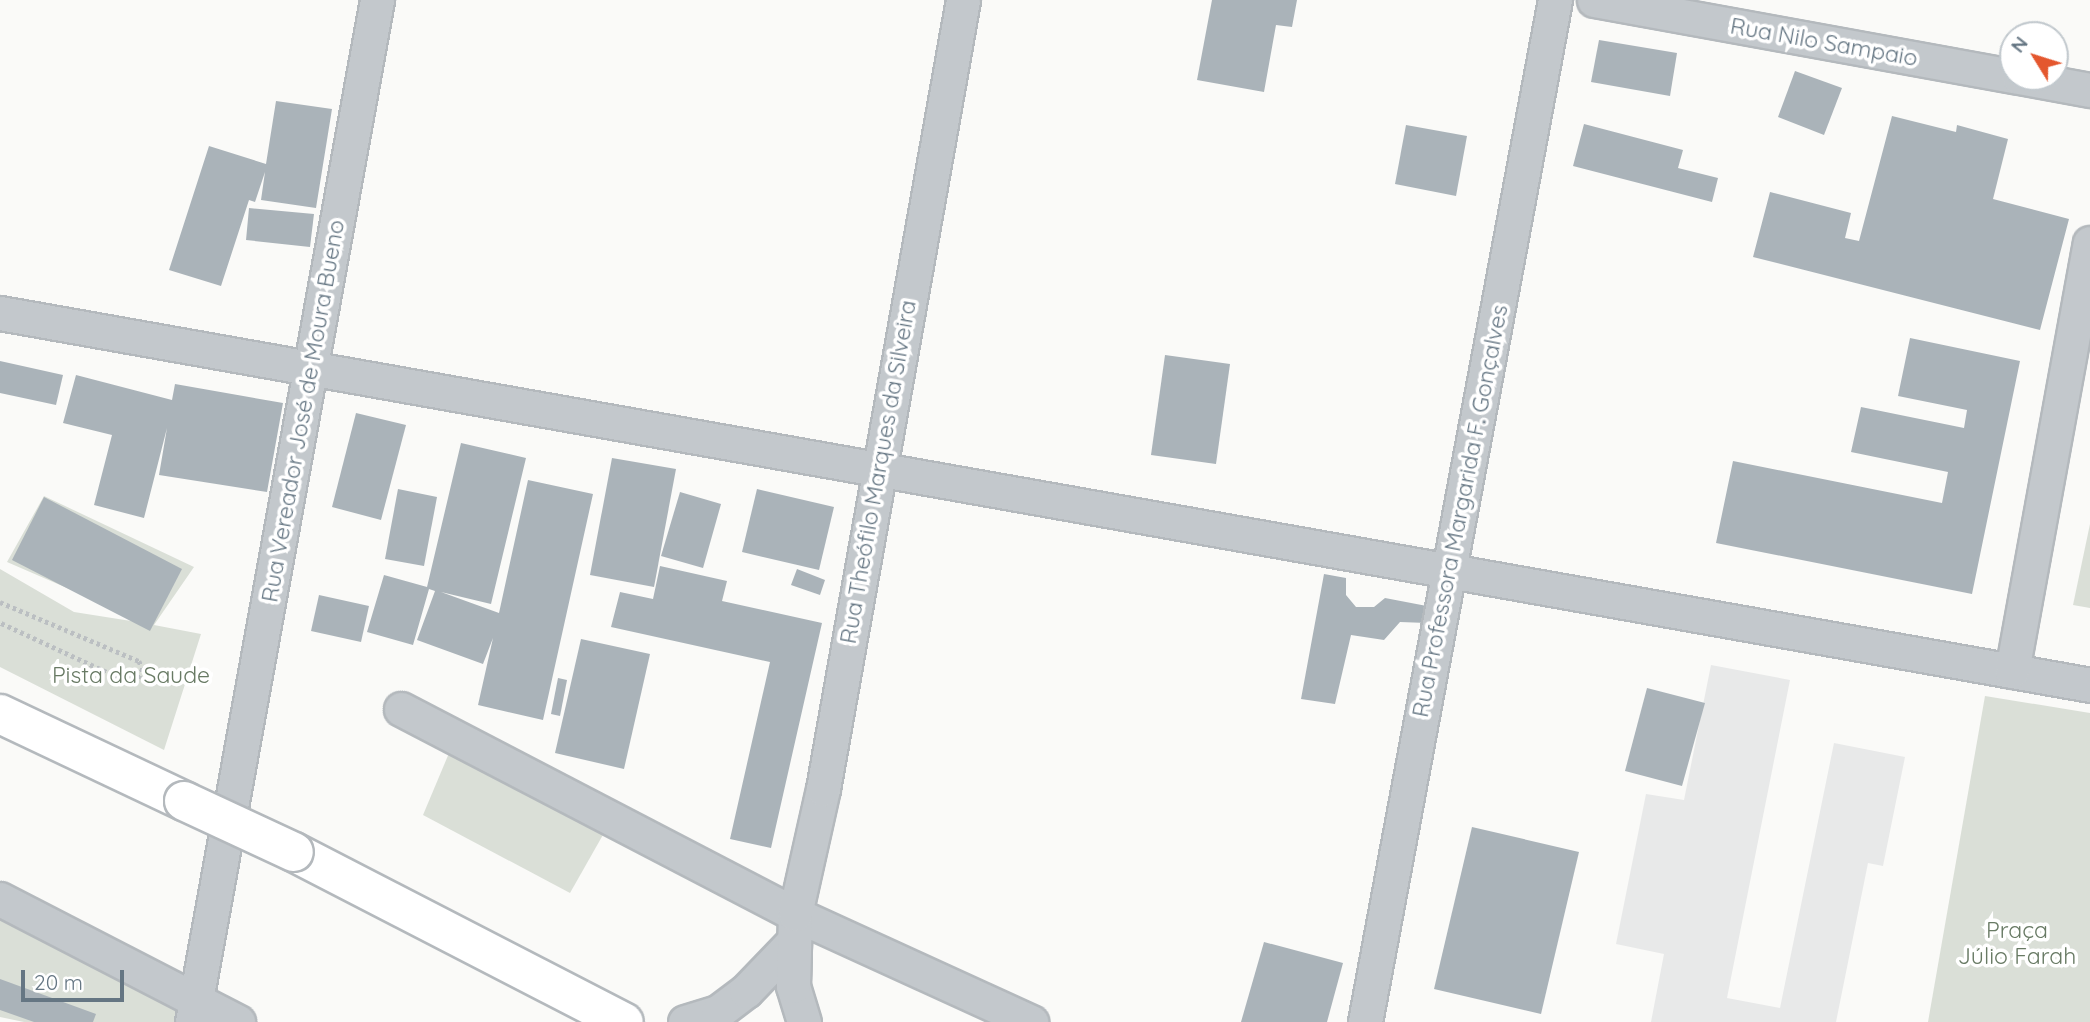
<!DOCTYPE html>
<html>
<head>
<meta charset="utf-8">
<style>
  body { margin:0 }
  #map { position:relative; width:2090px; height:1022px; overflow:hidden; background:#fafaf8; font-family:Quicksand,sans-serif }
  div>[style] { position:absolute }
  .built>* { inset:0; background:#e8e9e9 }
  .green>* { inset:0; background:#dadfd7 }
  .building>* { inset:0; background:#aab3b9 }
  .path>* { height:4.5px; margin-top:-2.25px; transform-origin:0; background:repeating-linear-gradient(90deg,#bbbfc2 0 3.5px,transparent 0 7px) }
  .roads { filter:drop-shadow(2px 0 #b4b9bd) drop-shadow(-2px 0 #b4b9bd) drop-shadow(0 2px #b4b9bd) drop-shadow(0 -2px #b4b9bd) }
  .minor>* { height:33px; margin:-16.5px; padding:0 16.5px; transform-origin:16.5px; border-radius:16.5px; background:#c3c8cc }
  .highway>* { height:38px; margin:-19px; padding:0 19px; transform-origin:19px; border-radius:19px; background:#fff }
  .bridges { filter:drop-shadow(2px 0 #b4b9bd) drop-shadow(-2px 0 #b4b9bd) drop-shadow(0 2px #b4b9bd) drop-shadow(0 -2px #b4b9bd) }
  .highway-bridge>* { height:38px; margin:-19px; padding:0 19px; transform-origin:19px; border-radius:19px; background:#fff }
  span { translate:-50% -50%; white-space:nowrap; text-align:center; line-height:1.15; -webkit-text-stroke:7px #fff; paint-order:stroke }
  .street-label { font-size:23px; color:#657683 }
  .park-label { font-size:23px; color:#687a64 }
  .north { position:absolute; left:1999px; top:21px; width:70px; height:70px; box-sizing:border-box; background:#fff; border:2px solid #c1c8cd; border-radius:50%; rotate:308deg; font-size:19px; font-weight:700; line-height:28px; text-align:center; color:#657683 }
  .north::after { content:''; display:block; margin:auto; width:24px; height:32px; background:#e4572e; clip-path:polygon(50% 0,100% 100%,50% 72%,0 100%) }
  .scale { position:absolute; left:21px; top:970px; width:103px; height:32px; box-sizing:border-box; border:4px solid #657683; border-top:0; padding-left:9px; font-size:21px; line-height:24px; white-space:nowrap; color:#657683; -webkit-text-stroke:5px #fff; paint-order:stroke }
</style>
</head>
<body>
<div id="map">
  <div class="built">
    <div style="clip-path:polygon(1711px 665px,1790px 680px,1727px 998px,1780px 1008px,1834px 743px,1905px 757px,1883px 866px,1868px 863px,1836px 1022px,1651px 1022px,1664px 954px,1616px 944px,1646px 794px,1684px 800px)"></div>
  </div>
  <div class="green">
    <div style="clip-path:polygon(44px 496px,194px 567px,154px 625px,201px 634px,164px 750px,0 667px,0 569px,74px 612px,150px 624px,7px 562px)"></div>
    <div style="clip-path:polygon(2090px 524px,2090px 608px,2073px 605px)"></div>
    <div style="clip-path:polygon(1985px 696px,2090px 713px,2090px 1022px,1928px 1022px)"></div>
    <div style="clip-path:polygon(452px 746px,608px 826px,570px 893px,423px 815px)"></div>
    <div style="clip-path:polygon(0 913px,185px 1005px,180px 1022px,24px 1022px,0 1017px)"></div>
  </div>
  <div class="building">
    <div style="clip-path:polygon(1212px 0,1297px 0,1292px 27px,1276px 25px,1264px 92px,1197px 80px)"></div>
    <div style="clip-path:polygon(1599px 40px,1677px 53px,1670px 96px,1591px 82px)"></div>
    <div style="clip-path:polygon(1795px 71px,1842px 88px,1824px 135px,1778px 117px)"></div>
    <div style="clip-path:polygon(276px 101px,332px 109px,316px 208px,261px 200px,265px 172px,255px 202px,249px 200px,221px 286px,169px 270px,209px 146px,266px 164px)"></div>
    <div style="clip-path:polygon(1892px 116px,1956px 132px,1957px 125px,2008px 139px,1993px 199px,2069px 219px,2040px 330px,1753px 257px,1770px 192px,1851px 213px,1845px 238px,1859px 241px)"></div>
    <div style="clip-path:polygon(1584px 124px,1683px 150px,1678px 168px,1718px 178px,1712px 202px,1573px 166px)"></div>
    <div style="clip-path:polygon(1406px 125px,1467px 136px,1456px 196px,1395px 184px)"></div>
    <div style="clip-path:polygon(249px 208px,314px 214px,310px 247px,246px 240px)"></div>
    <div style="clip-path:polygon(1910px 338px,2020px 361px,1972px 594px,1716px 543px,1733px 461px,1942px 503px,1948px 472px,1851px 452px,1861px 407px,1964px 428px,1967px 410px,1898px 396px)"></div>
    <div style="clip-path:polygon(1165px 355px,1230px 364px,1216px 464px,1151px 455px)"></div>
    <div style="clip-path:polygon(0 361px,63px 375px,56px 405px,0 393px)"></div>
    <div style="clip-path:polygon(76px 375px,172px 400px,175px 384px,283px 403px,267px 492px,159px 475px,167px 428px,144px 518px,94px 505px,112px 435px,63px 423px)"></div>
    <div style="clip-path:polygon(356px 413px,406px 425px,381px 520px,332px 507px)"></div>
    <div style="clip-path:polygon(461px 443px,526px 458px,491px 604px,441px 592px,499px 613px,528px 480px,593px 494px,543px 720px,478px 705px,493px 638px,483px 664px,417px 640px,435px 591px,429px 589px,413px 645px,367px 632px,384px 575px,427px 587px)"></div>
    <div style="clip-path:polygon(612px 458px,676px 469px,654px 587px,590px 575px)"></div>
    <div style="clip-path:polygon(398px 489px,437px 497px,424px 566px,385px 559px)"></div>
    <div style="clip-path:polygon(757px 489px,834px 507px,819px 570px,742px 552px)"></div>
    <div style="clip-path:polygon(680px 492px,721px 504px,703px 568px,661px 556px)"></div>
    <div style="clip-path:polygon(44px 497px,182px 569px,150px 631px,12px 560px)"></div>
    <div style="clip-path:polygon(660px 566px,727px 581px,722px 601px,822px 623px,771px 848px,730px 839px,770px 662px,611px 627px,620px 592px,653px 599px)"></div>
    <div style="clip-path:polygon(797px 569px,825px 580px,820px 595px,791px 585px)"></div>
    <div style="clip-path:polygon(1324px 574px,1346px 578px,1346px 595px,1356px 607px,1374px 607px,1385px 598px,1432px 607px,1427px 623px,1400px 622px,1384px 640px,1351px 635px,1335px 704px,1301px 699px)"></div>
    <div style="clip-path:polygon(319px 595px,369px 606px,361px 642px,311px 631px)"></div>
    <div style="clip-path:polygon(581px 639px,650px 654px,624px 769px,555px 753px)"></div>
    <div style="clip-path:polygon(558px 678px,567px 680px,560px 716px,551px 714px)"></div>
    <div style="clip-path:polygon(1647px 688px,1705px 703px,1682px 786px,1625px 771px)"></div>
    <div style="clip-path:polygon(1472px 827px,1579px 852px,1541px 1014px,1434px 989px)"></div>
    <div style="clip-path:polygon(1264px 942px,1343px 963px,1327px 1022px,1241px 1022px)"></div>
    <div style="clip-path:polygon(0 979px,96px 1014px,93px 1022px,34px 1022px,0 1010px)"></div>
  </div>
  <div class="path">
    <div style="left:0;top:602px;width:151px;rotate:23deg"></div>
    <div style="left:139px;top:661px;width:9px;rotate:63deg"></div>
    <div style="left:143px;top:669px;width:11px;rotate:117deg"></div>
    <div style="left:138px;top:679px;width:13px;rotate:171deg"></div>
    <div style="left:125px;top:681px;width:138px;rotate:-155.1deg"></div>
  </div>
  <div class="roads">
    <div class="minor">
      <div style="left:1594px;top:0;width:426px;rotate:10.3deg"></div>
      <div style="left:2019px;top:77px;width:72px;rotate:10.4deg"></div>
      <div style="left:0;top:313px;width:2123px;rotate:10.09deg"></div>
      <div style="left:2012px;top:671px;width:435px;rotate:-79.7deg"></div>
      <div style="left:401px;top:709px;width:444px;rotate:27.5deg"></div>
      <div style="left:795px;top:914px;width:260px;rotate:24.6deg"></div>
      <div style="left:0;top:899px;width:268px;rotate:27.3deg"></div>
      <div style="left:192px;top:1022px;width:1039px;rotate:-79.74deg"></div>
      <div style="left:685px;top:1022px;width:34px;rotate:-17deg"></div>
      <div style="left:718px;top:1012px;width:35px;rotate:-37deg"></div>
      <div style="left:746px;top:991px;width:65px;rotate:-46.2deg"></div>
      <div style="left:804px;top:1022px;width:38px;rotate:-107deg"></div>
      <div style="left:793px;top:986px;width:72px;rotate:-88.4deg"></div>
      <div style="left:795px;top:914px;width:128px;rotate:-77.4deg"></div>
      <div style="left:823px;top:789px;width:801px;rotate:-79.94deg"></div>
      <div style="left:1365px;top:1022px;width:1040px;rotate:-79.47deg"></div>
    </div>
    <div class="highway">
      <div style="left:0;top:714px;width:204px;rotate:25.3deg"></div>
      <div style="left:294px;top:852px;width:371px;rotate:27.3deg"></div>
    </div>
  </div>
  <div class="bridges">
    <div class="highway-bridge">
      <div style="left:184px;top:801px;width:121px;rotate:24.9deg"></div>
    </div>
  </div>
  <div class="street-label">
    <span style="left:1824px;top:42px;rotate:10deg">Rua Nilo Sampaio</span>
    <span style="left:303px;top:411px;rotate:-80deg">Rua Vereador José de Moura Bueno</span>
    <span style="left:878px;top:472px;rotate:-80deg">Rua Theófilo Marques da Silveira</span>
    <span style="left:1460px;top:511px;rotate:-79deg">Rua Professora Margarida F. Gonçalves</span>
  </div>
  <div class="park-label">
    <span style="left:131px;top:675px">Pista da Saude</span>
    <span style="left:2017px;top:943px">Praça<br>Júlio Farah</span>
  </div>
  <div class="north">N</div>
  <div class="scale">20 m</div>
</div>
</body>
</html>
